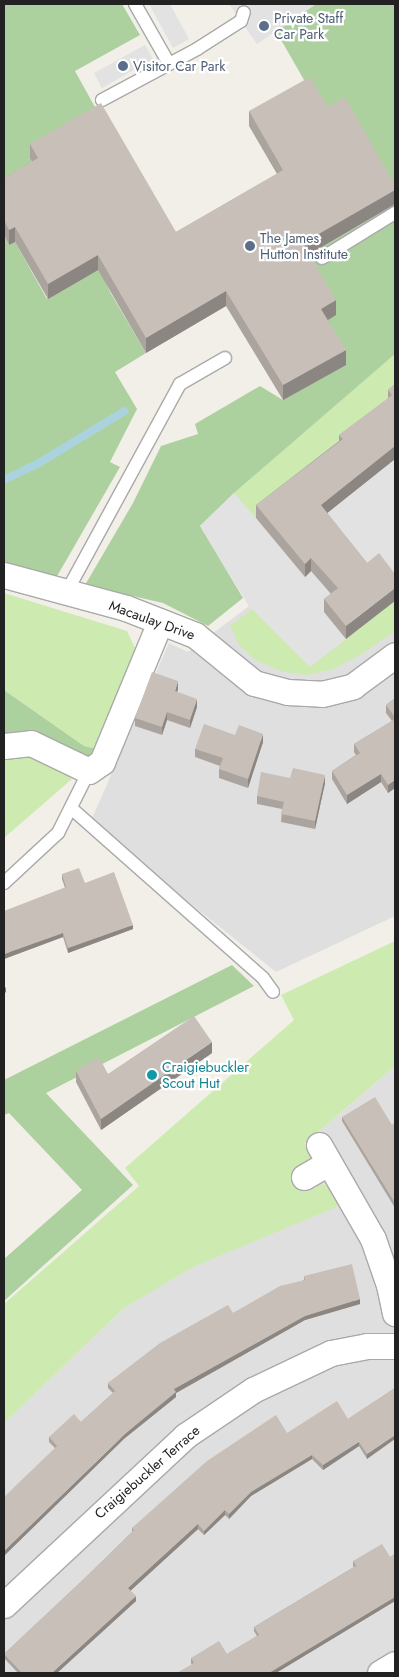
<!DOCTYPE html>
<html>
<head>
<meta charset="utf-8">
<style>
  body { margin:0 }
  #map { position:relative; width:399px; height:1677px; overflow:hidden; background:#f2efe9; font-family:Jost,sans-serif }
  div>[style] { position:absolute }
  .residential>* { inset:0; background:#e0dfdf }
  .grass>* { inset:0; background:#cdebb0 }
  .forest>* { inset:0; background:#add19e }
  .parking>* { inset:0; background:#e2e2e2 }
  .stream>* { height:8px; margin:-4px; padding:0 4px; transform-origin:4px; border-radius:4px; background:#aad3df }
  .roads { filter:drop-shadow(1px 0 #a9a9a9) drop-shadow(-1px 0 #a9a9a9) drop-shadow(0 1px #a9a9a9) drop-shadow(0 -1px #a9a9a9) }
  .service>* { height:12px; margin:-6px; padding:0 6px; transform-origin:6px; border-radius:6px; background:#fff }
  .minor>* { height:25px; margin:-12.5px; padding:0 12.5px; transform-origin:12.5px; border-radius:12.5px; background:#fff }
  .wall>* { inset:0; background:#aba49e }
  .shaded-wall>* { inset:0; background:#8b8681 }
  .building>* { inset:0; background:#c7bfb8 }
  .dots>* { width:14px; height:14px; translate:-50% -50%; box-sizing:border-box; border:2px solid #fff; border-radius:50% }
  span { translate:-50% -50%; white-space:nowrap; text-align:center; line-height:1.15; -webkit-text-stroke:4.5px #fff; paint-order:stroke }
  .service-label { font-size:14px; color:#4e5e75 }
  .left { translate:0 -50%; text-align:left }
  .street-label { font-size:14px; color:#222 }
  .culture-label { font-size:14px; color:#0d838f }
  .frame { position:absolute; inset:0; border:5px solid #222; pointer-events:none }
</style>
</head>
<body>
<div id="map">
  <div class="residential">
    <div style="clip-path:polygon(395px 354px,395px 916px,276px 972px,90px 823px,169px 643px,188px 652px,249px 606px,200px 526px,234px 493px)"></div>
    <div style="clip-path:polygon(395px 1066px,395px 1673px,4px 1673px,4px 1423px,124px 1308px,308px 1192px,298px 1177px,304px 1144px)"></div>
  </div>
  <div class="grass">
    <div style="clip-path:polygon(395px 354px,395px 397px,343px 452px,256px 518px,234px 493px)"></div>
    <div style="clip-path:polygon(4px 593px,127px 631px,137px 652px,97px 749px,84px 746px,4px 690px)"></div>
    <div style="clip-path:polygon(395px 601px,395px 631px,365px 652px,334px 669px,306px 675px,283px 672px,254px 659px,239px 645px,230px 626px,252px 609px,310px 667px)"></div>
    <div style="clip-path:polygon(28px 748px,72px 779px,4px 838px,4px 752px)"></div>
    <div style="clip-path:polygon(395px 941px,395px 1066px,304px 1144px,314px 1157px,298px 1178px,308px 1192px,322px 1184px,336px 1189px,346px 1203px,193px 1267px,124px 1308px,4px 1423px,4px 1304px,139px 1186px,125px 1168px,294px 1020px,281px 995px)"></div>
  </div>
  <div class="forest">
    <div style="clip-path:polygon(4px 4px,122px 4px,140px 35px,75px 71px,101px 118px,30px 159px,38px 173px,4px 193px)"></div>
    <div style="clip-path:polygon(316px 4px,395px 4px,395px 200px,328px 122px,276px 31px)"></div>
    <div style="clip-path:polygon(395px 204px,395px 354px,234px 493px,200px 526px,243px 598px,208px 626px,163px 603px,85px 585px,133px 503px,161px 446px,198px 434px,195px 424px,260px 386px,283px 400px,321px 323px,336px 315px,303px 258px)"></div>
    <div style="clip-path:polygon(76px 217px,110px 292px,146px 353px,115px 372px,137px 409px,110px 462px,120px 467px,56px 578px,4px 563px,4px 235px,9px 245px,15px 242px,47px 299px)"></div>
    <div style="clip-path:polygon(4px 690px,84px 746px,97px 749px,92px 763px,37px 731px,4px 736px)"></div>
    <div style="clip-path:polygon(232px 965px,254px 986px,46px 1093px,133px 1185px,4px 1301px,4px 1259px,82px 1190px,9px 1113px,4px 1115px,4px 1080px)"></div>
  </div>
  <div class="parking">
    <div style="clip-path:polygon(149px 4px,170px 4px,189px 39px,173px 48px)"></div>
    <div style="clip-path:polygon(229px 4px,316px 4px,257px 44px)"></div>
    <div style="clip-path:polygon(145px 45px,153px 59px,102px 88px,94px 73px)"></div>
    <div style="clip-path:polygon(395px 457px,395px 587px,367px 576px,316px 522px)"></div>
    <div style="clip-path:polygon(234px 493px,304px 576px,311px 571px,338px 601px,324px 612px,346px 639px,310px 667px,249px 606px,200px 526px)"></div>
  </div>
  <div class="stream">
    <div style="left:4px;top:480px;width:39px;rotate:-26deg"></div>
    <div style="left:39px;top:463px;width:100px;rotate:-31.2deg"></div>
  </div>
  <div class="roads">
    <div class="service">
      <div style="left:135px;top:4px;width:67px;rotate:60.4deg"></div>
      <div style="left:102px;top:100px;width:108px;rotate:-28.2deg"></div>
      <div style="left:197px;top:49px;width:52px;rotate:-32.5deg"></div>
      <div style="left:241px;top:21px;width:9px;rotate:-72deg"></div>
      <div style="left:322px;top:258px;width:86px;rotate:-31.7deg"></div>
      <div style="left:67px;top:591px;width:236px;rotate:-61.4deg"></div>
      <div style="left:180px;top:384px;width:52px;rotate:-30deg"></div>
      <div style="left:71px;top:808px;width:256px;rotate:41.5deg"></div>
      <div style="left:263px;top:978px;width:17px;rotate:54deg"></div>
      <div style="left:4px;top:883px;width:74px;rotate:-42.8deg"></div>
      <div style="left:58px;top:833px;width:69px;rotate:-63.4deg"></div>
    </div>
    <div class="minor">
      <div style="left:4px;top:575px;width:126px;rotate:15.1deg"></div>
      <div style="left:126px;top:608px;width:74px;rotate:21.4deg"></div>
      <div style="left:195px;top:635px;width:76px;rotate:39.1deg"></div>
      <div style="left:254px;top:683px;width:34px;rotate:15deg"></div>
      <div style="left:287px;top:692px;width:35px;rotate:3deg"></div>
      <div style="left:322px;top:694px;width:32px;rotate:-14deg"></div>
      <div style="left:353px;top:686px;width:52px;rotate:-36.4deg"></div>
      <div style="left:4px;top:746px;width:27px;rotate:-6deg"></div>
      <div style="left:31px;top:743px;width:64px;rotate:25.8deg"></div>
      <div style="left:89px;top:771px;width:16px;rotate:-35deg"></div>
      <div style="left:102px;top:762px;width:152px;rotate:-67.5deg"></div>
      <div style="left:319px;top:1145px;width:108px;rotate:60.1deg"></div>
      <div style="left:373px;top:1239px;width:49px;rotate:70.8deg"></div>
      <div style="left:389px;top:1285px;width:29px;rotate:78deg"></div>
      <div style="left:304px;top:1177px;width:28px;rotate:-30deg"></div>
      <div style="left:4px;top:1605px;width:248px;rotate:-43deg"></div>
      <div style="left:185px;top:1436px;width:82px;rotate:-34.1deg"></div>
      <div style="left:253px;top:1390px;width:86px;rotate:-25.4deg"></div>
      <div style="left:331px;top:1353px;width:37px;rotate:-11deg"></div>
      <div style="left:367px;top:1346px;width:28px"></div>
      <div style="left:380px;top:1673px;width:17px;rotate:-31deg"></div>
    </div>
  </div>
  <div class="wall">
    <div style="clip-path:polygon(328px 107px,395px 185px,395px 204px,309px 254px,336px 315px,328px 320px,346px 365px,283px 400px,226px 306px,146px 353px,98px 270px,48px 299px,15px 242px,9px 245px,4px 235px,4px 178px,32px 162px,30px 159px,30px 144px,176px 232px,277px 174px,249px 126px,249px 111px)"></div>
    <div style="clip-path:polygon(395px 384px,395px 459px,327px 513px,367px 563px,346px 639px,324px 612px,324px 599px,331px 594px,311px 571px,305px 577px,256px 518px,256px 505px,339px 441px,339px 435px,388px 399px,388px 390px)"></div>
    <div style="clip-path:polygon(178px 689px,177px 692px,197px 707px,190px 728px,167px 720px,162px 735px,135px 726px,135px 718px)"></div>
    <div style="clip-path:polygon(395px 698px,395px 788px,388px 793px,381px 782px,347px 804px,332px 779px,332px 771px,356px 755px,354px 752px,354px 744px,392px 721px,386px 713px,386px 705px)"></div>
    <div style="clip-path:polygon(235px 735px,263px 742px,248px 788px,219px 778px,219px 769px,220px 766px,195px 757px,195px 749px)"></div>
    <div style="clip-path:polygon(290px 778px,325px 783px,315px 829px,281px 822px,282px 809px,257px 804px,257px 796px)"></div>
    <div style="clip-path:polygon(62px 874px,85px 883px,133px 929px,68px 953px,63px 937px,4px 959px,65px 888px,62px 879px)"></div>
    <div style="clip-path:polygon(212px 1053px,101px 1130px,76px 1082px,76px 1071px,108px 1074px)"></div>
    <div style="clip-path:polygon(342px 1117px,392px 1125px,395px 1123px,395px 1208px,342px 1121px)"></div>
    <div style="clip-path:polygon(304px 1276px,360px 1304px,305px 1320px,176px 1393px,176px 1397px,125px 1438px,55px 1448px,49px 1442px,49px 1437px,81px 1422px,113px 1393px,108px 1388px,108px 1383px,233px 1313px,304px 1280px)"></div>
    <div style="clip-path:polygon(395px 1388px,367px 1459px,359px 1446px,323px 1470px,312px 1459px,251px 1496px,229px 1519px,225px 1515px,204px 1535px,198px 1529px,130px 1591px,136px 1601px,57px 1673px,18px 1673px,4px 1658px,4px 1654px,85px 1578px,132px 1532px,132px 1528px,287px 1433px,348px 1419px)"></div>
    <div style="clip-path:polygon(395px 1554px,395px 1601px,276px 1673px,177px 1673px,192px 1665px,191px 1663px,191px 1658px,227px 1654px,257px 1636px,254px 1631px,254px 1627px,354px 1567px,353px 1566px,353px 1561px,390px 1557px)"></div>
  </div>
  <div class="shaded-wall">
    <div style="clip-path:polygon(395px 190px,395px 204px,303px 258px,303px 243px)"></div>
    <div style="clip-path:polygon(15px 227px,15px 242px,9px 245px,9px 230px)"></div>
    <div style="clip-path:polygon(98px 255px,98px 270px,48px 299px,48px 284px)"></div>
    <div style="clip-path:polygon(226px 291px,226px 306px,146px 353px,146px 338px)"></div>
    <div style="clip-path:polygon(336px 300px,336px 315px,321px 324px,321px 309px)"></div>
    <div style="clip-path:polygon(346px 350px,346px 365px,283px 400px,283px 385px)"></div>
    <div style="clip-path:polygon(395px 446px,395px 459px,321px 518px,321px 505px)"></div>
    <div style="clip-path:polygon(311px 558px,311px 571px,305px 577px,305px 564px)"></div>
    <div style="clip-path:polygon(395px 588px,395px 601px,346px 639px,346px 626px)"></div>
    <div style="clip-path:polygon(178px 681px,178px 689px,175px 699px,175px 691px)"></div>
    <div style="clip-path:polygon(197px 699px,197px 707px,190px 728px,190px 720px)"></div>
    <div style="clip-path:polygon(167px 712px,167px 720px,162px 735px,162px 727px)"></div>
    <div style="clip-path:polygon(263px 734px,263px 742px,248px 788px,248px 779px)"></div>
    <div style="clip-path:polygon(381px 774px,381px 782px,347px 804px,347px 795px)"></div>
    <div style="clip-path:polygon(325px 775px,325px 783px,315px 829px,315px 821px)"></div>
    <div style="clip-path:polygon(395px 780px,395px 788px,388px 793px,388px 785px)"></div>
    <div style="clip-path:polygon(133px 925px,133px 929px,68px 953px,68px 948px)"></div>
    <div style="clip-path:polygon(63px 933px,63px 937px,4px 959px,4px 954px)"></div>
    <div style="clip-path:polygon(6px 987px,6px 992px,4px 994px,4px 989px)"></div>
    <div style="clip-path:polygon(212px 1042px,212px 1053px,101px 1130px,101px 1119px)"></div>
    <div style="clip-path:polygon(360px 1299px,360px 1304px,305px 1320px,176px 1393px,176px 1397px,125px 1438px,4px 1556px,4px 1551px,125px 1434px,174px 1389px,305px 1316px)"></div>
    <div style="clip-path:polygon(395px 1435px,395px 1439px,367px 1459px,367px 1454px)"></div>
    <div style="clip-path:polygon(359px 1442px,359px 1446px,323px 1470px,323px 1465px)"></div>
    <div style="clip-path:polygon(312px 1455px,312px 1459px,251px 1496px,229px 1519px,229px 1514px,251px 1492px)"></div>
    <div style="clip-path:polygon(225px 1510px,225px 1515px,204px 1535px,204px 1531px)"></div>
    <div style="clip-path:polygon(198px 1524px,198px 1529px,128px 1593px,128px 1588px)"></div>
    <div style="clip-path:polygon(136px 1596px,136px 1601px,57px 1673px,52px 1673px)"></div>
    <div style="clip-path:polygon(395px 1597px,395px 1601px,276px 1673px,269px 1673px)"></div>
  </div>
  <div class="building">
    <div style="clip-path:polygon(310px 77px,328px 107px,345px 97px,395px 185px,395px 190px,303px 243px,336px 300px,321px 309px,346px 350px,283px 385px,226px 291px,146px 338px,98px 255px,48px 284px,15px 227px,9px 230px,4px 220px,4px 178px,38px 158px,30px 144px,101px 103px,176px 232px,283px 170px,249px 111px)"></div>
    <div style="clip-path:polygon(395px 384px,395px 446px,321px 505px,367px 563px,379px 553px,395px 574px,395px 588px,346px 626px,324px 599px,338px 588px,311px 558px,305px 564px,256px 505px,343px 439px,339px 435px,392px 395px,388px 390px)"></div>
    <div style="clip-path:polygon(152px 672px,178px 681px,175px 691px,197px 699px,190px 720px,167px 712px,162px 727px,135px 718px)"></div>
    <div style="clip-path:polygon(395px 698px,395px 717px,386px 705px)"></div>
    <div style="clip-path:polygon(395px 719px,395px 780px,388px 785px,381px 774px,347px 795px,332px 771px,360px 753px,354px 744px)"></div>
    <div style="clip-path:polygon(204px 724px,235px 735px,239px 725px,263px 734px,248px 779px,219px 769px,223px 758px,195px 749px)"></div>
    <div style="clip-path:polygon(293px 768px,325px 775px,315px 821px,281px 814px,284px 802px,257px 796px,261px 772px,290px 778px)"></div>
    <div style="clip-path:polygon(79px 868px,85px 883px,114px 872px,133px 925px,68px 948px,63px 933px,4px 954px,4px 911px,66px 887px,62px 874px)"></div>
    <div style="clip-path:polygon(194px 1016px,212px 1042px,101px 1119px,76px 1071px,99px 1057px,108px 1074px)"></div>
    <div style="clip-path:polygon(375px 1097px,392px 1125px,395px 1123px,395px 1203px,342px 1117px)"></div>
    <div style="clip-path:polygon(352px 1264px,360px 1299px,305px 1316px,174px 1389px,176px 1392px,125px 1434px,4px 1551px,4px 1497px,57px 1446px,49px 1437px,74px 1414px,81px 1422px,115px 1391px,108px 1383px,160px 1343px,228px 1305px,233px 1313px,280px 1286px,305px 1280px,304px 1276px)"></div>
    <div style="clip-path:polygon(395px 1388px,395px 1435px,367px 1454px,359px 1442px,323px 1465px,312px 1455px,251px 1492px,229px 1514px,225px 1510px,204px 1531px,198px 1524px,128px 1588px,136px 1596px,52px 1673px,22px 1673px,4px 1654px,85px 1578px,134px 1530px,132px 1528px,207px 1461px,276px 1415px,287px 1433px,337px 1401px,348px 1419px)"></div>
    <div style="clip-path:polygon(382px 1544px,390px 1557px,395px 1554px,395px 1597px,269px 1673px,177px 1673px,194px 1663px,191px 1658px,219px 1641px,227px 1654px,259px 1635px,254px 1627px,356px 1566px,353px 1561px)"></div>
  </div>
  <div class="dots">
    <div style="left:264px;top:26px;background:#5c6f8a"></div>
    <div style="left:123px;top:66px;background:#5c6f8a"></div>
    <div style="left:250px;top:246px;background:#5c6f8a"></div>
    <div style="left:152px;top:1075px;background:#0f9aa8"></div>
  </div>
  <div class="service-label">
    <span class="left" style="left:274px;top:26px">Private Staff<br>Car Park</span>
    <span class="left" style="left:133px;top:66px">Visitor Car Park</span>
    <span class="left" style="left:260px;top:246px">The James<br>Hutton Institute</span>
  </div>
  <div class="street-label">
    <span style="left:152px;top:620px;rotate:20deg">Macaulay Drive</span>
    <span style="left:147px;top:1472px;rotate:-41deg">Craigiebuckler Terrace</span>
  </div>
  <div class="culture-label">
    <span class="left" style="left:162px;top:1075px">Craigiebuckler<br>Scout Hut</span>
  </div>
  <div class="frame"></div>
</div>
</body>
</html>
